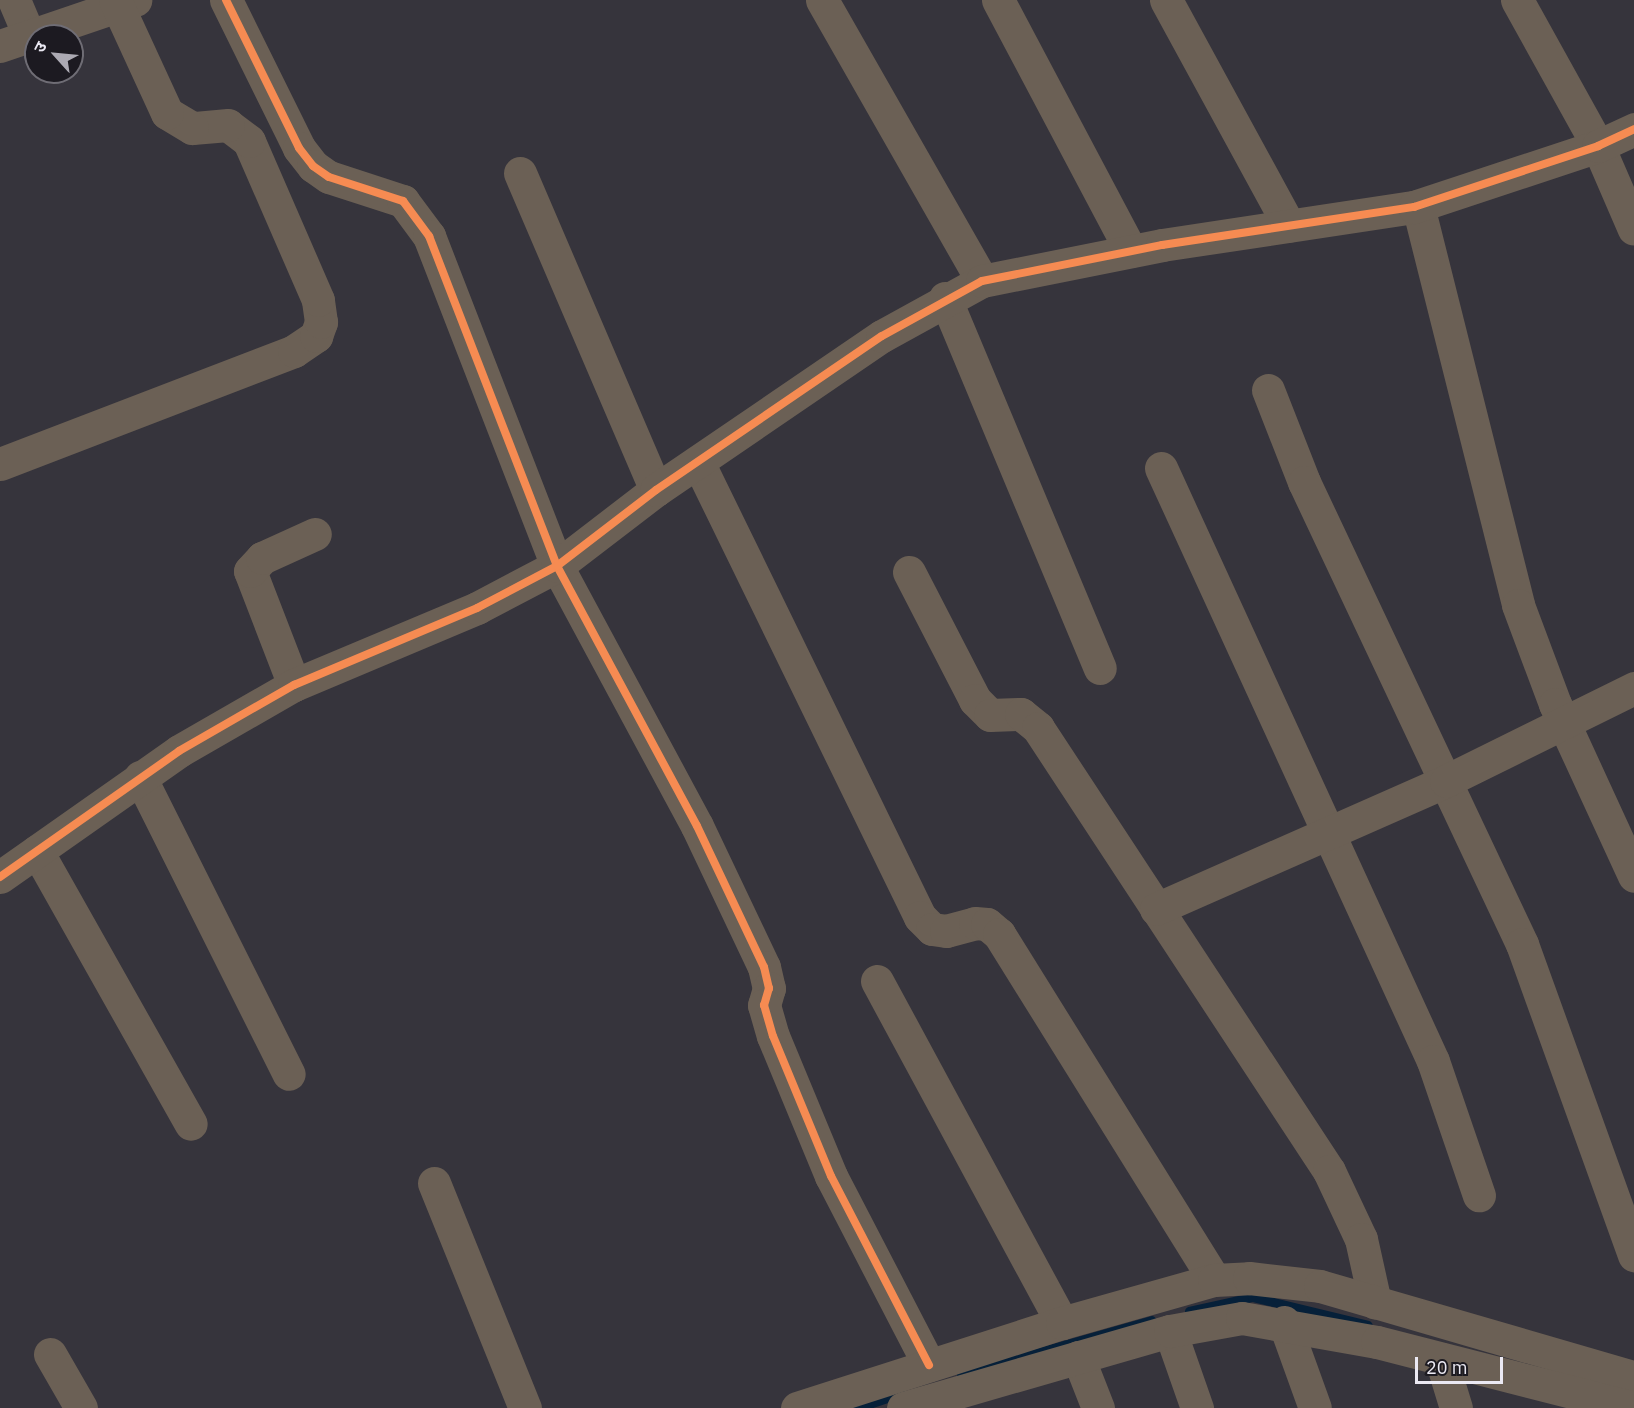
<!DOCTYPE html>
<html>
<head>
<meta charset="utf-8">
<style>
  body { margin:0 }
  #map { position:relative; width:1634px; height:1408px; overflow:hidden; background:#36343c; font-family:"IBM Plex Sans","Noto Sans Devanagari",sans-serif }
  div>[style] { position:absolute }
  .stream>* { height:9px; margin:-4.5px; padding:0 4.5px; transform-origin:4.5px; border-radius:4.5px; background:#062039 }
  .minor>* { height:33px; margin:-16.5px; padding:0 16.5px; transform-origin:16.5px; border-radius:16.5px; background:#6b6055 }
  .cycleway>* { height:8px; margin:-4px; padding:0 4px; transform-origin:4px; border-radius:4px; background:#f68b52 }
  span { translate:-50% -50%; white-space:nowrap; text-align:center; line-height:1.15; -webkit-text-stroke:5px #1c1a21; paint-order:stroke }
  .north { position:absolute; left:24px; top:24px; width:60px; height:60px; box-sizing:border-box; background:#1c1a21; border:2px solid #6f6d75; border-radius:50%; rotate:297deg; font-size:16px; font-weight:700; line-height:24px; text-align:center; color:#ebe9f3 }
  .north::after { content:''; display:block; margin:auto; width:21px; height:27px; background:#acaab3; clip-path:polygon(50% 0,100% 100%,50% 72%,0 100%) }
  .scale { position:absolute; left:1415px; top:1357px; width:88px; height:27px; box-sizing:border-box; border:3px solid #ebe9f3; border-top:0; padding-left:8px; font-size:18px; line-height:21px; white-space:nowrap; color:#ebe9f3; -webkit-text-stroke:4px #1c1a21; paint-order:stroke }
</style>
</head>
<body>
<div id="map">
  <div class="stream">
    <div style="left:1189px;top:1311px;width:65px;rotate:-12.5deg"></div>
    <div style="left:1252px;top:1297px;width:119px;rotate:13.6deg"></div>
    <div style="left:961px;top:1374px;width:198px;rotate:-15.8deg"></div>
    <div style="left:857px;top:1408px;width:47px;rotate:-18.4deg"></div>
  </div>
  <div class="minor">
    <div style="left:14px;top:0;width:39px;rotate:67deg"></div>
    <div style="left:226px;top:0;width:165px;rotate:63.7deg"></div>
    <div style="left:299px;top:148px;width:23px;rotate:52deg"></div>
    <div style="left:313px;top:166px;width:19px;rotate:35deg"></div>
    <div style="left:329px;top:177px;width:78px;rotate:18deg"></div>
    <div style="left:403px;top:201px;width:44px;rotate:53.4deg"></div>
    <div style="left:429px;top:236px;width:354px;rotate:68.8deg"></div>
    <div style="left:557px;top:566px;width:295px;rotate:61.7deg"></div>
    <div style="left:697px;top:826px;width:156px;rotate:64.6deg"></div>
    <div style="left:764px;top:967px;width:22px;rotate:77deg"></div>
    <div style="left:769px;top:988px;width:18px;rotate:106deg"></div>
    <div style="left:764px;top:1005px;width:32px;rotate:74deg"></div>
    <div style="left:773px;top:1036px;width:152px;rotate:67.5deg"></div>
    <div style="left:831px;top:1176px;width:213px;rotate:62.6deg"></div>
    <div style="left:822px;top:0;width:323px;rotate:60.3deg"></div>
    <div style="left:998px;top:0;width:284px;rotate:62.1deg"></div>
    <div style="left:1166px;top:0;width:257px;rotate:61.4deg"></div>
    <div style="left:1517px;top:0;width:167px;rotate:61deg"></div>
    <div style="left:1598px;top:146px;width:90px;rotate:66.6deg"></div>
    <div style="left:0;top:46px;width:143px;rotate:-18.8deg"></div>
    <div style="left:520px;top:173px;width:345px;rotate:66.8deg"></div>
    <div style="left:1418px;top:206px;width:411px;rotate:75.9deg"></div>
    <div style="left:1518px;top:605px;width:106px;rotate:69.5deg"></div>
    <div style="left:1555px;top:704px;width:189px;rotate:65.3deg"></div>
    <div style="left:945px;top:298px;width:401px;rotate:67.3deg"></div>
    <div style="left:1268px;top:390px;width:99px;rotate:68.6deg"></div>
    <div style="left:1304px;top:482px;width:511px;rotate:64.74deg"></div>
    <div style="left:1522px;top:944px;width:331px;rotate:70.2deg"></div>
    <div style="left:698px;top:462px;width:506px;rotate:63.99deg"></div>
    <div style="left:920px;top:917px;width:17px;rotate:45deg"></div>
    <div style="left:932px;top:929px;width:14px;rotate:8deg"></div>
    <div style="left:946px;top:931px;width:30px;rotate:-15deg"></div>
    <div style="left:975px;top:923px;width:12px;rotate:5deg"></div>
    <div style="left:987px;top:924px;width:16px;rotate:40deg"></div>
    <div style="left:999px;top:934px;width:407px;rotate:58.1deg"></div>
    <div style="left:0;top:464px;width:315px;rotate:-21deg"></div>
    <div style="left:294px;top:351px;width:27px;rotate:-34deg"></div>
    <div style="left:316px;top:336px;width:15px;rotate:-70deg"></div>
    <div style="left:321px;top:322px;width:22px;rotate:-98deg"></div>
    <div style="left:318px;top:300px;width:173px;rotate:-113.5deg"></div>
    <div style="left:249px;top:141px;width:26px;rotate:-143deg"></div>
    <div style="left:228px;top:125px;width:36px;rotate:175deg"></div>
    <div style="left:192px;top:128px;width:29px;rotate:-149deg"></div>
    <div style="left:167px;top:113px;width:124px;rotate:-114.7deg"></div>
    <div style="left:1161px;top:468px;width:652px;rotate:65.36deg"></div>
    <div style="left:1433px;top:1061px;width:142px;rotate:71.1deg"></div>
    <div style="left:909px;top:572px;width:144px;rotate:62.7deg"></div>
    <div style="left:975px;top:700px;width:21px;rotate:45deg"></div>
    <div style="left:990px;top:715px;width:31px;rotate:-2deg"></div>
    <div style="left:1021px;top:714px;width:22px;rotate:39deg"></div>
    <div style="left:1038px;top:728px;width:530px;rotate:56.7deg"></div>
    <div style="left:1329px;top:1171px;width:75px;rotate:64.8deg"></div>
    <div style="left:1361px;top:1239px;width:65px;rotate:77.5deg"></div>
    <div style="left:294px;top:685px;width:122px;rotate:-111.1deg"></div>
    <div style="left:250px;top:571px;width:18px;rotate:-47deg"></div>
    <div style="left:262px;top:558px;width:58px;rotate:-24.4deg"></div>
    <div style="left:140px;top:777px;width:332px;rotate:63.4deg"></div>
    <div style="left:37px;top:851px;width:313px;rotate:60.6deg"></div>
    <div style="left:0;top:877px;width:219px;rotate:-35.1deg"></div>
    <div style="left:179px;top:751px;width:133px;rotate:-29.9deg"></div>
    <div style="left:294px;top:685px;width:199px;rotate:-22.8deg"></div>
    <div style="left:477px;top:608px;width:90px;rotate:-27.7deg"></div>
    <div style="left:557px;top:566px;width:125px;rotate:-37.5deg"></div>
    <div style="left:656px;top:490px;width:273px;rotate:-34.3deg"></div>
    <div style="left:882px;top:336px;width:114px;rotate:-28.8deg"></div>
    <div style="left:982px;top:281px;width:184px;rotate:-11.3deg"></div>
    <div style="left:1162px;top:245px;width:255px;rotate:-8.6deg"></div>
    <div style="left:1414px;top:207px;width:194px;rotate:-18.3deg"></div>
    <div style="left:1598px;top:146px;width:40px;rotate:-25deg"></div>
    <div style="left:1156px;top:909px;width:317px;rotate:-23.8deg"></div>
    <div style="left:1446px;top:781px;width:210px;rotate:-26.3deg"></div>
    <div style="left:877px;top:981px;width:389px;rotate:61.6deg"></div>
    <div style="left:434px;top:1183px;width:243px;rotate:68deg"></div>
    <div style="left:1284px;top:1322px;width:91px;rotate:70.2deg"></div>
    <div style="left:1170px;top:1331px;width:82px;rotate:70.7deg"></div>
    <div style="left:50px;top:1354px;width:62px;rotate:60.1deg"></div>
    <div style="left:1078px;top:1357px;width:55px;rotate:68.6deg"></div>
    <div style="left:1441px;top:1359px;width:51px;rotate:73deg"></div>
    <div style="left:797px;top:1408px;width:278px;rotate:-17.8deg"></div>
    <div style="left:1062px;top:1323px;width:158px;rotate:-15.8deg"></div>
    <div style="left:1214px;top:1280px;width:35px;rotate:-3deg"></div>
    <div style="left:1249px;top:1278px;width:71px;rotate:6.4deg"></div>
    <div style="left:1320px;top:1286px;width:327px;rotate:16.2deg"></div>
    <div style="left:903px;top:1408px;width:278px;rotate:-16.1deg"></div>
    <div style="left:1170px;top:1331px;width:73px;rotate:-10.2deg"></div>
    <div style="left:1242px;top:1318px;width:137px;rotate:10.1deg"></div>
    <div style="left:1377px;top:1342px;width:265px;rotate:14.4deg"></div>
  </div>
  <div class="cycleway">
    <div style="left:226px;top:0;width:165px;rotate:63.7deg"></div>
    <div style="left:299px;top:148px;width:23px;rotate:52deg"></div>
    <div style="left:313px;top:166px;width:19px;rotate:35deg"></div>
    <div style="left:329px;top:177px;width:78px;rotate:18deg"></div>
    <div style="left:403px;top:201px;width:44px;rotate:53.4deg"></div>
    <div style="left:429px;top:236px;width:354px;rotate:68.8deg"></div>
    <div style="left:557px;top:566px;width:295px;rotate:61.7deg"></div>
    <div style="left:697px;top:826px;width:156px;rotate:64.6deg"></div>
    <div style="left:764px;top:967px;width:22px;rotate:77deg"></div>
    <div style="left:769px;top:988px;width:18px;rotate:106deg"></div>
    <div style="left:764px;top:1005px;width:32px;rotate:74deg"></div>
    <div style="left:773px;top:1036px;width:152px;rotate:67.5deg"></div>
    <div style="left:831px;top:1176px;width:213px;rotate:62.6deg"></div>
    <div style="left:0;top:877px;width:219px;rotate:-35.1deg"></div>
    <div style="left:179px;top:751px;width:133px;rotate:-29.9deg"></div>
    <div style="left:294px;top:685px;width:199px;rotate:-22.8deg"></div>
    <div style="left:477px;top:608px;width:90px;rotate:-27.7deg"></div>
    <div style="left:557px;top:566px;width:125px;rotate:-37.5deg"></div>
    <div style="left:656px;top:490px;width:273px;rotate:-34.3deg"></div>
    <div style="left:882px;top:336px;width:114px;rotate:-28.8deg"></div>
    <div style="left:982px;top:281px;width:184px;rotate:-11.3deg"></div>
    <div style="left:1162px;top:245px;width:255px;rotate:-8.6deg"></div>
    <div style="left:1414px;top:207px;width:194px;rotate:-18.3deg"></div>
    <div style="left:1598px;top:146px;width:40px;rotate:-25deg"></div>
  </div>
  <div class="north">उ</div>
  <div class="scale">20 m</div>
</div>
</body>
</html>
